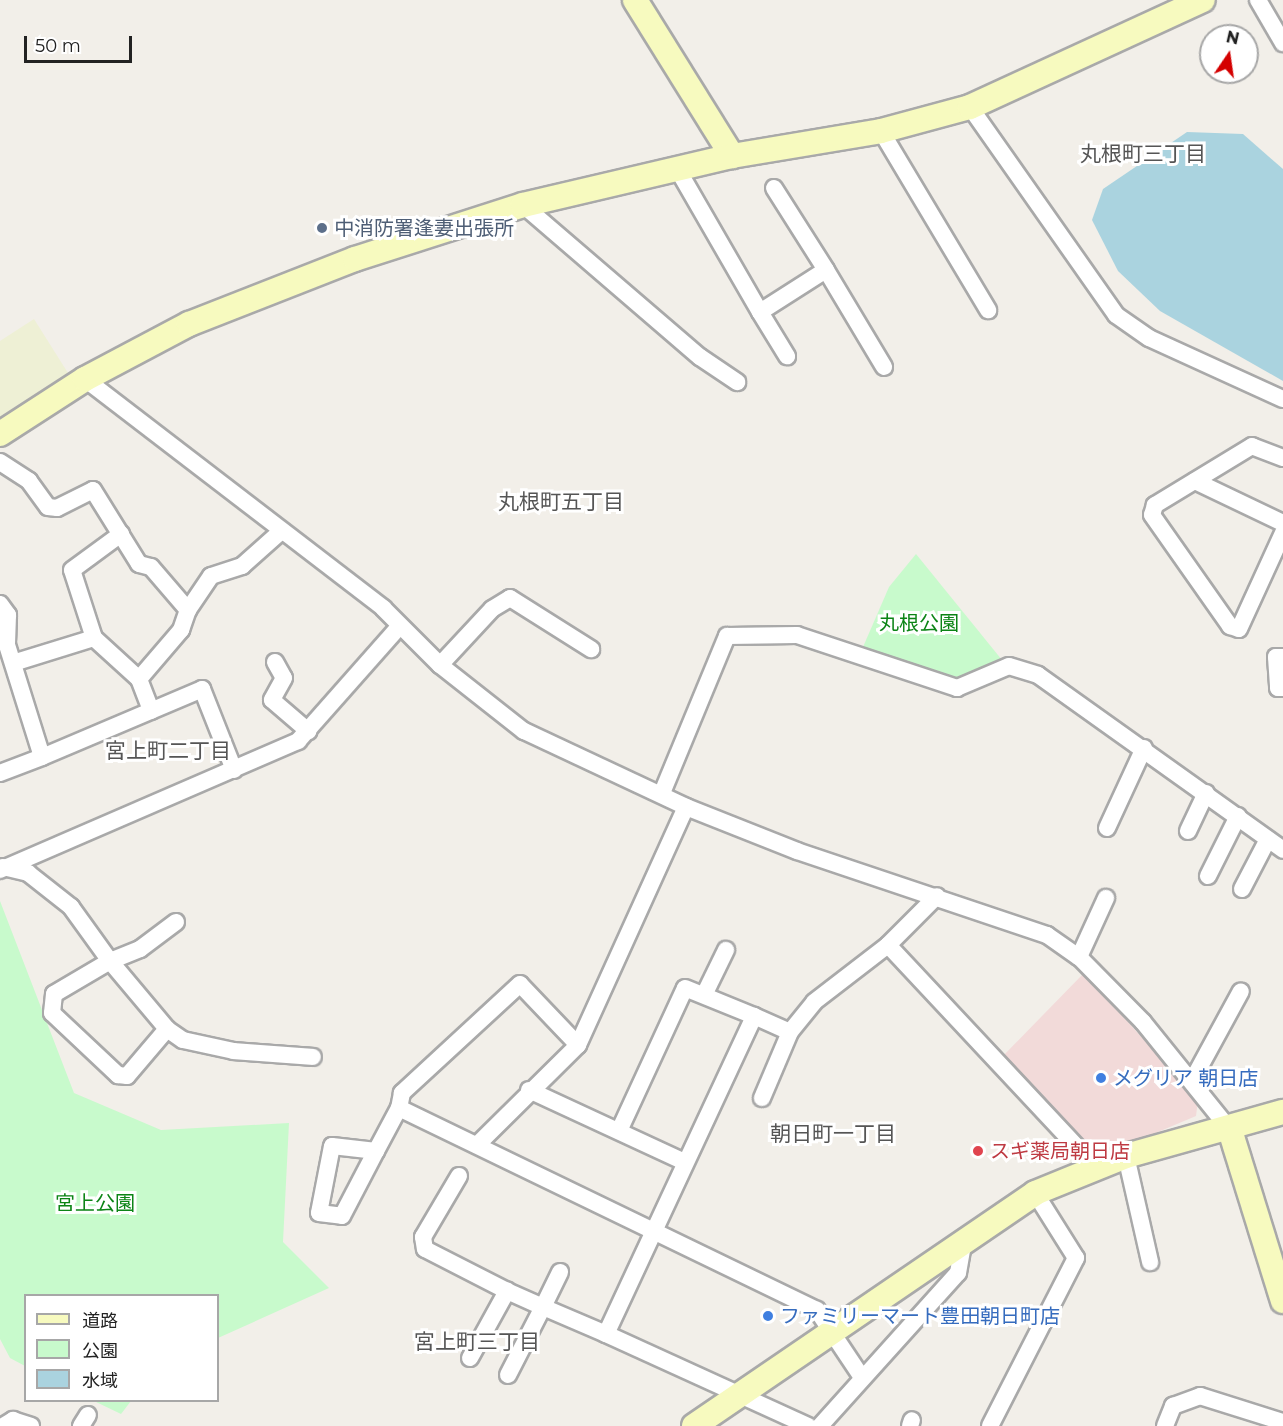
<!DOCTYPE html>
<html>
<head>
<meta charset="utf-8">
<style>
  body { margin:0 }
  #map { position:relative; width:1283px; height:1426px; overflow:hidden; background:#f2efe9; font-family:Montserrat,"Noto Sans JP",sans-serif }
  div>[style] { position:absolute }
  .commercial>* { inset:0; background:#f2dad9 }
  .farmland>* { inset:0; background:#eef0d5 }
  .park>* { inset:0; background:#c8facc }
  .water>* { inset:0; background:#aad3df }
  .roads { filter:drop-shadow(2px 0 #a9a9a9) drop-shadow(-2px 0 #a9a9a9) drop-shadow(0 2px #a9a9a9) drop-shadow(0 -2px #a9a9a9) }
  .street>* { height:16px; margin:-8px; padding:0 8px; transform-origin:8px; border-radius:8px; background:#fff }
  .secondary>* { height:24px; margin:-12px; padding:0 12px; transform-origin:12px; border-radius:12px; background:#f7fabf }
  .dots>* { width:16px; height:16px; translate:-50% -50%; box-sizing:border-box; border:3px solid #fff; border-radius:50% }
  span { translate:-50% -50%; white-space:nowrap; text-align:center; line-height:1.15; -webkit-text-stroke:6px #fff; paint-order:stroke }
  .service-label { font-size:20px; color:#4e5e75 }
  .left { translate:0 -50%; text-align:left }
  .park-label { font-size:20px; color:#0c8416 }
  .shop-label { font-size:20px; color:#366cbe }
  .health-label { font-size:20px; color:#be3a42 }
  .neighbourhood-label { font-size:21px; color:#555 }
  .legend { position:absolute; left:24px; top:1294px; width:195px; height:108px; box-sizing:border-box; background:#fff; border:2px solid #a7a7a7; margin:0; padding:8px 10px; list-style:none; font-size:18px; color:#222 }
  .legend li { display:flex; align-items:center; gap:12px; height:30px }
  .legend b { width:30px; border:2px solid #a7a7a7 }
  .north { position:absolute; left:1199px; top:24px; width:60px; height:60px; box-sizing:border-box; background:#fff; border:2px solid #a7a7a7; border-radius:50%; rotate:13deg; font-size:16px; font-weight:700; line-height:24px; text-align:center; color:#222 }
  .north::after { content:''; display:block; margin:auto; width:21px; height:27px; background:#d40000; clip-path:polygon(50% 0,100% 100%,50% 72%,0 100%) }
  .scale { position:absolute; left:24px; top:36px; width:108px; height:27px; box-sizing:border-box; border:3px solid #222; border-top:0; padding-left:8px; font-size:18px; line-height:21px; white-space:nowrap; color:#222; -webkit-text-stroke:4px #fff; paint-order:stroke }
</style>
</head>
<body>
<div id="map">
  <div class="commercial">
    <div style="clip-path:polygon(1084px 973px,1198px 1100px,1196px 1116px,1096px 1158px,1002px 1057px)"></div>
  </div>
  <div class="farmland">
    <div style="clip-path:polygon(34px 319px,68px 373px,0 417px,0 341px)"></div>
  </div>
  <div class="park">
    <div style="clip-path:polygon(916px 554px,1002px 660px,959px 680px,863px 647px,889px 587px)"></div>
    <div style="clip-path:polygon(0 901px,74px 1093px,161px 1130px,289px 1123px,283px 1242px,329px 1288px,218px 1338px,218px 1296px,26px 1296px,25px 1366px,10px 1358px,0 1339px)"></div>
    <div style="clip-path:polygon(94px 1401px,131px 1401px,121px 1414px)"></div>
  </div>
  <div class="water">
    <div style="clip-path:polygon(1187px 132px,1243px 134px,1283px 169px,1283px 381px,1160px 311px,1118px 271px,1092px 220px,1103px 189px)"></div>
  </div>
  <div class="roads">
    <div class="street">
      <div style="left:1258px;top:0;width:50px;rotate:59.8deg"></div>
      <div style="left:970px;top:107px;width:254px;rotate:54.9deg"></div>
      <div style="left:1116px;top:315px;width:40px;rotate:34.9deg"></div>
      <div style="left:1149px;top:338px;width:147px;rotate:24.5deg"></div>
      <div style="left:881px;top:131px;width:209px;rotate:59.1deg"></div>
      <div style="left:678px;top:170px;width:164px;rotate:60deg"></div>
      <div style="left:760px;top:312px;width:78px;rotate:-32.5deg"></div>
      <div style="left:826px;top:270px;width:113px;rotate:59.1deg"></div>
      <div style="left:774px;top:188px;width:97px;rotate:57.6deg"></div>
      <div style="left:523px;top:205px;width:233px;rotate:40.7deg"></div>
      <div style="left:700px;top:357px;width:45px;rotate:34deg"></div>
      <div style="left:760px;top:312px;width:52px;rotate:58.5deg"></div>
      <div style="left:85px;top:379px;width:376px;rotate:37.5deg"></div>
      <div style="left:383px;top:608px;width:81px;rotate:45deg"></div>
      <div style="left:440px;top:665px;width:107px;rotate:38.2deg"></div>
      <div style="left:524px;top:731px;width:179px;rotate:25.1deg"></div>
      <div style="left:686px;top:807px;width:119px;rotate:21.6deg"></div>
      <div style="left:797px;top:851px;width:264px;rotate:18.6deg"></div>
      <div style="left:1047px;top:935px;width:39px;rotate:35deg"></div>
      <div style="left:1079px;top:957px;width:91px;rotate:45.4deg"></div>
      <div style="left:1143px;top:1022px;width:139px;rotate:51.1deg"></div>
      <div style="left:1283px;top:458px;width:33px;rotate:-159deg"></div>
      <div style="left:1252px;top:446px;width:114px;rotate:148.7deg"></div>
      <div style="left:1155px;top:505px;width:10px;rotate:107deg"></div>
      <div style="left:1152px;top:515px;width:136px;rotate:54.9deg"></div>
      <div style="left:1230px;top:626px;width:9px;rotate:18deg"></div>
      <div style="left:1239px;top:629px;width:106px;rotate:-65.4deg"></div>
      <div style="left:0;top:462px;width:35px;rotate:33deg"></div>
      <div style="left:29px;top:481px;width:32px;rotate:54deg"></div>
      <div style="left:48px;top:507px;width:9px;rotate:6deg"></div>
      <div style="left:57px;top:508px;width:40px;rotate:-26.6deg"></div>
      <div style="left:93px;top:490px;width:87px;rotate:58.1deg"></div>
      <div style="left:139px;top:564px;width:12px;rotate:14deg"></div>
      <div style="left:151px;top:567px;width:57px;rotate:49.3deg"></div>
      <div style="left:188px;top:610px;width:41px;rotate:-55.9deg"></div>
      <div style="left:211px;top:576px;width:33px;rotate:-18deg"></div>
      <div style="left:242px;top:566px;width:50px;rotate:-41.7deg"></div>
      <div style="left:1195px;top:481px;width:98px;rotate:25.5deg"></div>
      <div style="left:0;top:604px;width:14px;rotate:54deg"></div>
      <div style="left:8px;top:615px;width:30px;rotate:92deg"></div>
      <div style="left:7px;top:645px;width:117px;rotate:72.6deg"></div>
      <div style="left:42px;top:757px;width:45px;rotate:159.1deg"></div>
      <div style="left:94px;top:638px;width:71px;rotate:-107.9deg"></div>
      <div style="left:72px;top:570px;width:61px;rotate:-36.3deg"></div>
      <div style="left:1283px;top:657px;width:7px;rotate:180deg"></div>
      <div style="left:1276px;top:657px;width:31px;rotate:86deg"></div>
      <div style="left:1278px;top:688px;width:5px"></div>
      <div style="left:275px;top:662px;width:18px;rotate:61deg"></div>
      <div style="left:284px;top:678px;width:25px;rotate:119deg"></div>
      <div style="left:272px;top:700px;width:48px;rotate:40.7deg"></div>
      <div style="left:13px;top:663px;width:85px;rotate:-17.2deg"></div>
      <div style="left:94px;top:638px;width:61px;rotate:42.3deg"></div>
      <div style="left:139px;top:679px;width:34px;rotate:69deg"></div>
      <div style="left:440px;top:665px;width:76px;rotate:-47.1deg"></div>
      <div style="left:492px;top:609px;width:21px;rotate:-31deg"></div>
      <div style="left:510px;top:598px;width:96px;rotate:32.2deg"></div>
      <div style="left:139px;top:679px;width:65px;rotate:-49.4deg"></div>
      <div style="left:181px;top:630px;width:21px;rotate:-71deg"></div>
      <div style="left:42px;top:757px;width:174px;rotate:-23deg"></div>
      <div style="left:202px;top:689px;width:87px;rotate:68.4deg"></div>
      <div style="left:662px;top:793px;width:170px;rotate:-67.5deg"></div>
      <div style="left:727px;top:636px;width:70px;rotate:-0.8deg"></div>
      <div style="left:797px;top:635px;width:169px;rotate:18.3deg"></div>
      <div style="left:957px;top:688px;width:56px;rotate:-22.9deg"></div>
      <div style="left:1009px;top:666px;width:30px;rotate:17deg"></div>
      <div style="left:1038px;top:675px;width:301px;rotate:35.5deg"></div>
      <div style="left:1107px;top:828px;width:88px;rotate:-65.2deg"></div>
      <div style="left:1188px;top:831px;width:42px;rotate:-64.7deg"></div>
      <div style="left:3px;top:867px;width:26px;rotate:13deg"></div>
      <div style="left:28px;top:873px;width:55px;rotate:38.3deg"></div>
      <div style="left:71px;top:907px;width:67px;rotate:54.2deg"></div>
      <div style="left:110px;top:961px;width:65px;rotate:149.5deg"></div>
      <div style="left:54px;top:994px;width:19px;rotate:96deg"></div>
      <div style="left:52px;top:1013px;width:91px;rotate:43.2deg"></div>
      <div style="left:118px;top:1075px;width:9px;rotate:6deg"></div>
      <div style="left:127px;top:1076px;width:62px;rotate:-49.6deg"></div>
      <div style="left:0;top:870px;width:325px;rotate:-23.4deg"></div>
      <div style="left:298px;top:741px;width:152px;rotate:-48.5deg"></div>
      <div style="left:1208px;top:876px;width:67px;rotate:-63.4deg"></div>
      <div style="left:1242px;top:889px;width:56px;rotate:-62.5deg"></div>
      <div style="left:176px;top:922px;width:45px;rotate:143.1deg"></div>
      <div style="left:140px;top:949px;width:32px;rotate:158deg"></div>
      <div style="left:110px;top:961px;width:89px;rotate:50deg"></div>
      <div style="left:167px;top:1029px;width:19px;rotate:35deg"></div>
      <div style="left:183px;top:1040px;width:52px;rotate:12.2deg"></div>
      <div style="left:234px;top:1051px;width:79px;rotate:4.3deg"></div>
      <div style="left:888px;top:945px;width:304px;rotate:46.9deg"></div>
      <div style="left:1079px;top:957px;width:65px;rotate:-65.4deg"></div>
      <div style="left:705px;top:993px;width:48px;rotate:-64deg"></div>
      <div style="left:578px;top:1045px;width:84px;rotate:-133.6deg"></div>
      <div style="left:520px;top:984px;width:161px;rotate:137.3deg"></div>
      <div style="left:402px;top:1093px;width:15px;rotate:101deg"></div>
      <div style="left:399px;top:1108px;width:464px;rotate:25.8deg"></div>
      <div style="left:817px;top:1310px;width:79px;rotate:56.3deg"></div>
      <div style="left:1192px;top:1081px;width:102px;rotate:-61.4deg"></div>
      <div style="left:529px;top:1090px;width:172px;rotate:24.8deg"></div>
      <div style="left:762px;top:1098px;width:72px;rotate:-67deg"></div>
      <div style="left:619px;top:1131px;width:157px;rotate:-65.2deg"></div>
      <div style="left:685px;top:988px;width:74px;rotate:22.1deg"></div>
      <div style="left:477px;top:1145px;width:142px;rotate:-44.7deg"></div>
      <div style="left:578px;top:1045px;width:261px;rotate:-65.6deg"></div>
      <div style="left:376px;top:1151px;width:44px;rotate:-173.5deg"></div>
      <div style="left:332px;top:1146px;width:68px;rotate:101deg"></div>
      <div style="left:319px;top:1213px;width:23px;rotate:7deg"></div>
      <div style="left:342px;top:1216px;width:73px;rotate:-62.4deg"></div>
      <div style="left:376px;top:1151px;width:49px;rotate:-61.9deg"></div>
      <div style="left:1126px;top:1156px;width:109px;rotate:77.2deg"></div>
      <div style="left:459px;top:1176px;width:71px;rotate:120.5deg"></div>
      <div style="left:423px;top:1237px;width:12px;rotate:81deg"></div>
      <div style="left:425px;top:1249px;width:92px;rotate:27.1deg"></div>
      <div style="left:470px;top:1358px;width:77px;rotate:-61.1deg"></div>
      <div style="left:507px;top:1291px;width:39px;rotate:24deg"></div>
      <div style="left:543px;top:1307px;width:39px;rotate:-64deg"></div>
      <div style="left:508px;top:1375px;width:76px;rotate:-62.8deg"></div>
      <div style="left:543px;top:1307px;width:69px;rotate:23.2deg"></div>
      <div style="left:3px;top:1426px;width:12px;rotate:-31deg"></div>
      <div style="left:13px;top:1420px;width:19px;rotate:18deg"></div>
      <div style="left:81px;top:1426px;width:13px;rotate:-58deg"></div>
      <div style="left:808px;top:1426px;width:222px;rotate:-155.5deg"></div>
      <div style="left:606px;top:1334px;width:351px;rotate:-65deg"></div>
      <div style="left:754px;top:1016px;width:39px;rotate:24deg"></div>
      <div style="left:790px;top:1032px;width:38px;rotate:-51deg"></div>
      <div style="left:814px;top:1002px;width:93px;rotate:-37.6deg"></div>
      <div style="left:888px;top:945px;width:69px;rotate:-45deg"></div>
      <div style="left:820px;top:1426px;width:206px;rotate:-48deg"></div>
      <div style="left:958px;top:1273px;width:36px;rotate:-80deg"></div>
      <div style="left:910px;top:1426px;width:6px;rotate:-72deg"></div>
      <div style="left:990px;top:1426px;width:189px;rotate:-62.9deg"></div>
      <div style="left:1076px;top:1258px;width:77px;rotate:-122.2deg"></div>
      <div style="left:1165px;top:1426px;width:22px;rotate:-68deg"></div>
      <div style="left:1173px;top:1406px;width:29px;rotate:-20deg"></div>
      <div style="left:1200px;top:1396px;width:87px;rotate:17.4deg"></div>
    </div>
    <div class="secondary">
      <div style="left:635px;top:0;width:184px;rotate:58.1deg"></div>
      <div style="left:0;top:434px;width:101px;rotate:-32.9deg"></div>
      <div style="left:85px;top:379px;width:118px;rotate:-27.9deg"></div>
      <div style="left:189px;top:324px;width:178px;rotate:-21.4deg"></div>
      <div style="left:355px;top:259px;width:176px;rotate:-17.8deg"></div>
      <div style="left:523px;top:205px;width:215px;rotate:-13.2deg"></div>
      <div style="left:732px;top:156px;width:151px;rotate:-9.5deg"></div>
      <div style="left:881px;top:131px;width:92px;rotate:-15.1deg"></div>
      <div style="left:970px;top:107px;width:256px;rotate:-24.7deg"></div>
      <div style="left:1230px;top:1130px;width:179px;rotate:72.8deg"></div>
      <div style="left:694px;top:1426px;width:413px;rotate:-34.3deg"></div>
      <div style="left:1035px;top:1193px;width:98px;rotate:-22.1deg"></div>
      <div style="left:1126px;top:1156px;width:163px;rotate:-15.7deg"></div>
    </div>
  </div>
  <div class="dots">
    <div style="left:322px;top:228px;background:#5c6f8a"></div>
    <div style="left:1101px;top:1078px;background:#3f7fe0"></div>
    <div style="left:978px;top:1151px;background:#e0444e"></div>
    <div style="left:768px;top:1316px;background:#3f7fe0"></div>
  </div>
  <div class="service-label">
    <span class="left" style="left:334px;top:228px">中消防署逢妻出張所</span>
  </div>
  <div class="park-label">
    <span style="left:919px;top:623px">丸根公園</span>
    <span style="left:95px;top:1203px">宮上公園</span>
  </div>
  <div class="shop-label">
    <span class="left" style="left:1113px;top:1078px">メグリア 朝日店</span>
    <span class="left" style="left:780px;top:1316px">ファミリーマート豊田朝日町店</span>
  </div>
  <div class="health-label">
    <span class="left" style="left:990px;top:1151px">スギ薬局朝日店</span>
  </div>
  <div class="neighbourhood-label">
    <span style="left:1143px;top:154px">丸根町三丁目</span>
    <span style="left:561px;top:502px">丸根町五丁目</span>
    <span style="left:168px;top:751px">宮上町二丁目</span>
    <span style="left:833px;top:1134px">朝日町一丁目</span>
    <span style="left:477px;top:1342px">宮上町三丁目</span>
  </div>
  <ul class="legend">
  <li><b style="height:8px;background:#f7fabf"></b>道路</li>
  <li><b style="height:16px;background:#c8facc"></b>公園</li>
  <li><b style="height:16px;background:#aad3df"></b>水域</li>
  </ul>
  <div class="north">N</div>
  <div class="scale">50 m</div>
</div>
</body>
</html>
